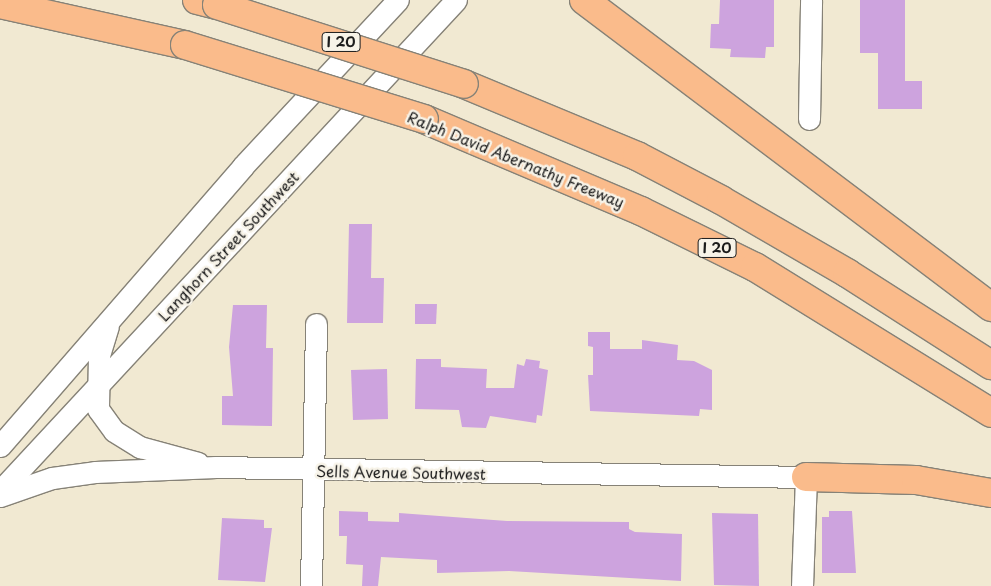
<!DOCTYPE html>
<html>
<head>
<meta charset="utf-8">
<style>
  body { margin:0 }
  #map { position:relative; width:991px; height:586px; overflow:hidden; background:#f1e9d2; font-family:"Playpen Sans",sans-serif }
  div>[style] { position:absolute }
  .building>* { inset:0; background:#cda3de }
  .roads { filter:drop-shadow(1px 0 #868277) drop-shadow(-1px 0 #868277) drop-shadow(0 1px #868277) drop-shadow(0 -1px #868277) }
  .minor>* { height:21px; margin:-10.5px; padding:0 10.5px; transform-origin:10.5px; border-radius:10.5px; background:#fff }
  .highway>* { height:28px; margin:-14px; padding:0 14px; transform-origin:14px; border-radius:14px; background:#fabb8b }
  .bridges { filter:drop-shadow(1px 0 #868277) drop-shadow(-1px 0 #868277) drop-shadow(0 1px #868277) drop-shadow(0 -1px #868277) }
  .highway-bridge>* { height:28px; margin:-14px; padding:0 14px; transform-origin:14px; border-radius:14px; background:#fabb8b }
  span { translate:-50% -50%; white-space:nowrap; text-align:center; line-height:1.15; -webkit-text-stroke:5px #f7f3e8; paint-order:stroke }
  .shield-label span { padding:1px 4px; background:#f7f3e8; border:1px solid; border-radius:4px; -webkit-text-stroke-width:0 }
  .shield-label { font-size:14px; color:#1c1c1c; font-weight:700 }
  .street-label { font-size:15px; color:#1c1c1c }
</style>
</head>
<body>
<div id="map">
  <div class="building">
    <div style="clip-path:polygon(720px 0,774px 0,774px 47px,766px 47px,765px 58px,730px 57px,731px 49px,710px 48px,711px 24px,719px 24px)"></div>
    <div style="clip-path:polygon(860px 0,905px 0,905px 81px,922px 81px,922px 109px,878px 109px,878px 53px,860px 53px)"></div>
    <div style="clip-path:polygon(349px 224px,372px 224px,371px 278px,384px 278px,383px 323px,347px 323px)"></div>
    <div style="clip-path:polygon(415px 304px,437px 304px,436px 324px,415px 324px)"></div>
    <div style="clip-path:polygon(233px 305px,267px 305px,266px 348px,273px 348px,272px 426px,222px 425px,222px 396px,233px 396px,229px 347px)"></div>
    <div style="clip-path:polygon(588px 332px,610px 332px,610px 349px,642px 349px,642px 340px,678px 345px,677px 360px,694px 361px,712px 370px,712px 410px,700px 409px,699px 416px,590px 411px,588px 375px,593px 375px,593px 347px,588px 346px)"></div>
    <div style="clip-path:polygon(416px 359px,441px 359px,441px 367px,487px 369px,486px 388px,514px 388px,517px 364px,524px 366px,526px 359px,540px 361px,539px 368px,548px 370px,542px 416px,537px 415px,536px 423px,490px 416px,486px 428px,462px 427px,459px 410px,415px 409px)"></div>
    <div style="clip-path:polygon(387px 369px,388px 419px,353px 420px,351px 370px)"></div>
    <div style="clip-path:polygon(339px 511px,368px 512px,368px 521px,399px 522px,399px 513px,507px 521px,629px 522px,629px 529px,635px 532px,682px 534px,681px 581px,509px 571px,437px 573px,437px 560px,381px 557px,378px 586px,362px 586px,363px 565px,346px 564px,347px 536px,339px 536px)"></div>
    <div style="clip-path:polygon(829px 511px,852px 511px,856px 573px,822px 573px,822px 517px,829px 517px)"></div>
    <div style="clip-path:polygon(712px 513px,758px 514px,759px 586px,714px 585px)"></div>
    <div style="clip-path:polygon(222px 518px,264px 520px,264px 528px,272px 528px,265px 582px,218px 580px)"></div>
  </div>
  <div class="roads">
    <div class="minor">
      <div style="left:809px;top:119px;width:119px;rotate:-89deg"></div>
      <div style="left:108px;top:326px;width:30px;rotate:107deg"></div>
      <div style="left:99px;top:355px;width:54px;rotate:91.1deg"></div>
      <div style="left:98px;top:409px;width:27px;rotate:54deg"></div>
      <div style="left:114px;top:431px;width:31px;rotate:32deg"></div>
      <div style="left:140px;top:447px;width:60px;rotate:15.4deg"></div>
      <div style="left:0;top:446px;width:371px;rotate:-49deg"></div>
      <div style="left:243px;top:166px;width:227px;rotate:-47deg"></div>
      <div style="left:0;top:491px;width:670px;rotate:-47.12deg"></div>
      <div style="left:0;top:496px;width:55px;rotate:-19.1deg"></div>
      <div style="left:52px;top:478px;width:43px;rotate:-7.9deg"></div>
      <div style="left:95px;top:472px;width:121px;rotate:-2.4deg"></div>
      <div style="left:216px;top:467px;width:590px;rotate:0.97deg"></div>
      <div style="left:806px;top:477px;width:109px;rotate:92.1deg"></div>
      <div style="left:311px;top:586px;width:262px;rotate:-88.9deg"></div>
    </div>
    <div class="highway">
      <div style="left:197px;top:0;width:21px;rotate:14deg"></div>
      <div style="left:584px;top:0;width:510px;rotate:37.03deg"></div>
      <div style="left:0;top:4px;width:189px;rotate:12.5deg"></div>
      <div style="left:464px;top:84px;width:187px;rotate:22.6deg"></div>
      <div style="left:637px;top:156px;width:95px;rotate:27.6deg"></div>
      <div style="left:721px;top:200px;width:146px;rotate:30.1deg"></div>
      <div style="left:847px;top:273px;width:171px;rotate:32.6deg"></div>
      <div style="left:424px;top:119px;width:236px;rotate:23deg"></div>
      <div style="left:641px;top:211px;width:127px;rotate:26.2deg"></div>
      <div style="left:755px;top:267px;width:278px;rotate:31.7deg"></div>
      <div style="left:806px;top:477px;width:110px;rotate:1.6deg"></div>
      <div style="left:916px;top:480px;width:76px;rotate:9.8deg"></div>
    </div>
  </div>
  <div class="bridges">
    <div class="highway-bridge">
      <div style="left:217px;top:5px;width:259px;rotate:17.7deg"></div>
      <div style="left:185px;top:45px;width:250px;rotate:17.2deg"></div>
    </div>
  </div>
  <div class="shield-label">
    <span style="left:341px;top:42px">I 20</span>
    <span style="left:717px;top:248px">I 20</span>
  </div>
  <div class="street-label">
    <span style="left:516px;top:159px;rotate:22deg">Ralph David Abernathy Freeway</span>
    <span style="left:228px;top:246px;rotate:-47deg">Langhorn Street Southwest</span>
    <span style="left:401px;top:472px;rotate:1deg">Sells Avenue Southwest</span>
  </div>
</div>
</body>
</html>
